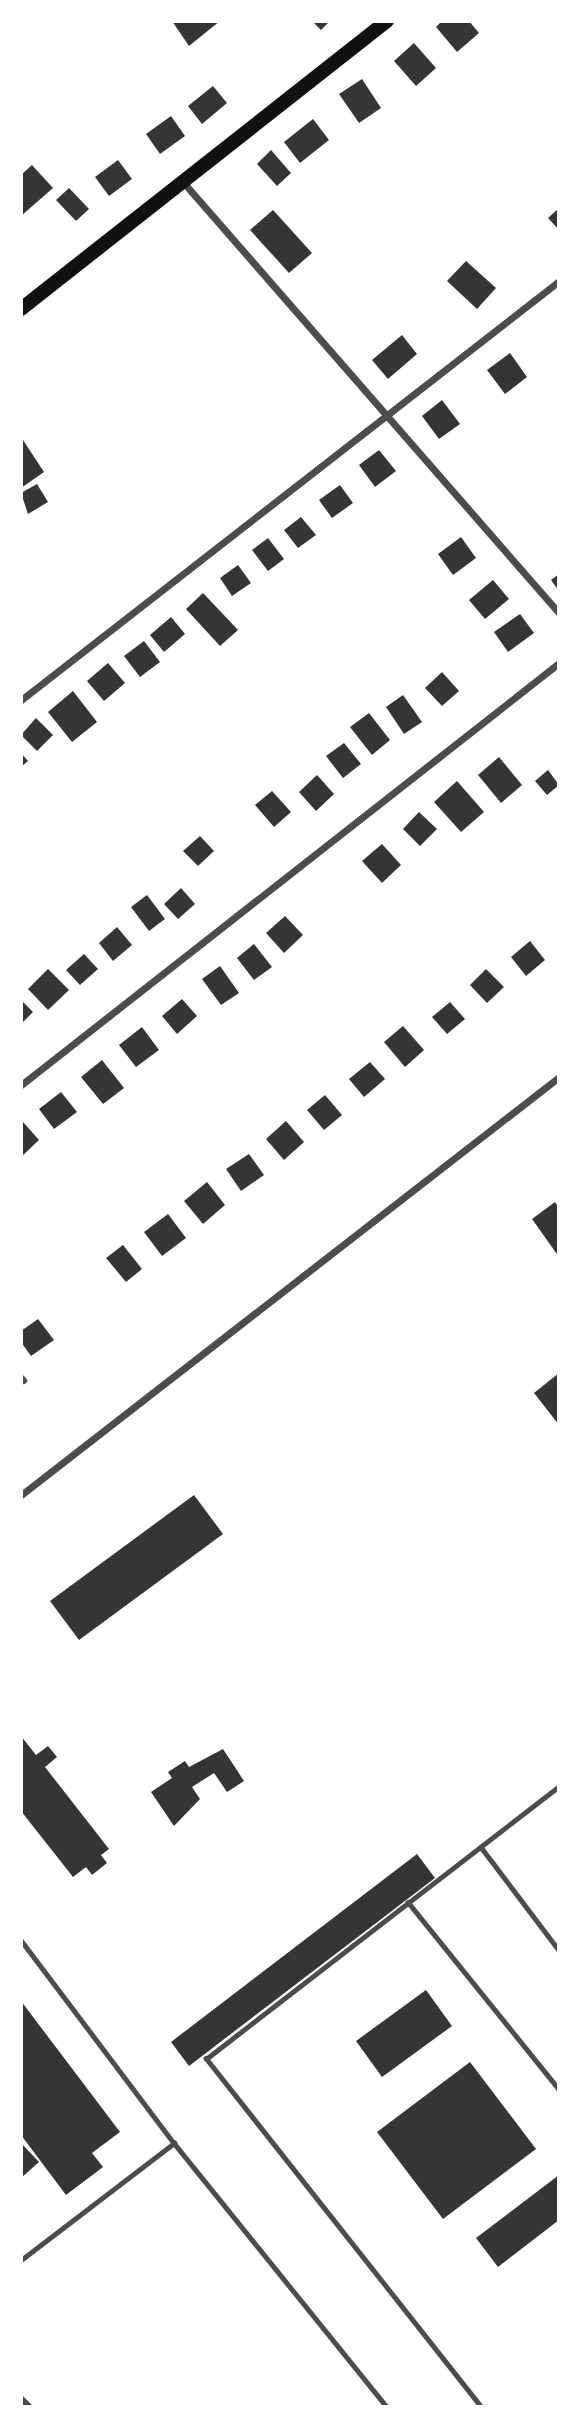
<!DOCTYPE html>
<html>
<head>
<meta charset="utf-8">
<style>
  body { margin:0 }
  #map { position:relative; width:580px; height:2428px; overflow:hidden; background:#fff; font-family:"IBM Plex Sans",sans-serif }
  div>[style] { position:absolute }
  .building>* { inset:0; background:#353535 }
  .service>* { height:4.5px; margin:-2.25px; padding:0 2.25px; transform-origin:2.25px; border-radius:2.25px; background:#4c4c4c }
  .minor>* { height:7px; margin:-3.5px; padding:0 3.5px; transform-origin:3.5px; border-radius:3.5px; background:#4c4c4c }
  .primary>* { height:14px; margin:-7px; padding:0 7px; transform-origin:7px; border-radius:7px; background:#111 }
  span { translate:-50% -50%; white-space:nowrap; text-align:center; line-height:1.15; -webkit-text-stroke:5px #fff; paint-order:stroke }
  .frame { position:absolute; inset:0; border:23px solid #fff; pointer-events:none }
</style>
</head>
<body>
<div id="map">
  <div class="building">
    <div style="clip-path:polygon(172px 21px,220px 21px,189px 46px)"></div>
    <div style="clip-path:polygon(312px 21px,330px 21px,321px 30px)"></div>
    <div style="clip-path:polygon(442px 21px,469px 21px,479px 33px,457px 52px,436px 27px)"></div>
    <div style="clip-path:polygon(414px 43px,436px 68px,416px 86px,394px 61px)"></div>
    <div style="clip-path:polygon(362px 79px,381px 108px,359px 123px,339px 94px)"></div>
    <div style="clip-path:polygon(213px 86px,227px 103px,202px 124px,188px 106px)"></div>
    <div style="clip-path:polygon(171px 116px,185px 136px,160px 154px,146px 134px)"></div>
    <div style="clip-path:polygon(313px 119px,329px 140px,300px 163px,284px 142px)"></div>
    <div style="clip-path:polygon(271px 150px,291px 173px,277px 186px,257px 164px)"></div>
    <div style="clip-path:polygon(118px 160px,132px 179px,109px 196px,95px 177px)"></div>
    <div style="clip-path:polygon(32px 165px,53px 188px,21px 216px,21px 175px)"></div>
    <div style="clip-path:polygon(69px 188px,89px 209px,76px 221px,56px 200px)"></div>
    <div style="clip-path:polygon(559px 208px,559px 230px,548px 218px)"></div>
    <div style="clip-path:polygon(273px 210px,312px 253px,289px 273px,250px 230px)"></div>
    <div style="clip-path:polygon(466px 261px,496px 288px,477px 309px,447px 281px)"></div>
    <div style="clip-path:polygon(402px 335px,417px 354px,388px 379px,372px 360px)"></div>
    <div style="clip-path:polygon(510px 353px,527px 377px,505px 394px,487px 370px)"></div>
    <div style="clip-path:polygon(442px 400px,460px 424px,439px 439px,422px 416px)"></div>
    <div style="clip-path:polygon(21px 437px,44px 472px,21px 488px)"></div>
    <div style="clip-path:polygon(379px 450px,396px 471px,375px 487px,359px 465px)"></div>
    <div style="clip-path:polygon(37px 484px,48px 502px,28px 514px,21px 493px)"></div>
    <div style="clip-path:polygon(340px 485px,353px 503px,332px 518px,319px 500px)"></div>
    <div style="clip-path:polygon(301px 517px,316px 535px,298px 548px,284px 530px)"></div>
    <div style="clip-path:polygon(461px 537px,476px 558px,453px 575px,438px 554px)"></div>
    <div style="clip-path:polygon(268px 538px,284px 559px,268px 571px,252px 550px)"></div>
    <div style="clip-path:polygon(238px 565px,251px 583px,232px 596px,220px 578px)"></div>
    <div style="clip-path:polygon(559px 574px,559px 591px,551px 580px)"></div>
    <div style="clip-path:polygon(493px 580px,509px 599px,485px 619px,469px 600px)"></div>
    <div style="clip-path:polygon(203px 593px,238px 630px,220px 646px,186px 609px)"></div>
    <div style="clip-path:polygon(520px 614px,534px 633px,508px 652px,494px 632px)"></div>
    <div style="clip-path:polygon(171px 617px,185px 634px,164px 652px,150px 635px)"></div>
    <div style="clip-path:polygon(144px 641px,160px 662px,140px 677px,124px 656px)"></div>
    <div style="clip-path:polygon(108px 663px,125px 683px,104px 701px,87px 681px)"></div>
    <div style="clip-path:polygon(442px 672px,459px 691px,442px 706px,425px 688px)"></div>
    <div style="clip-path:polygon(73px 691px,97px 722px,72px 742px,48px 712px)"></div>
    <div style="clip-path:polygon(403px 695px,422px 722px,404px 734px,386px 707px)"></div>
    <div style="clip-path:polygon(369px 713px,390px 740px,372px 755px,350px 727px)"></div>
    <div style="clip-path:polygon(36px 718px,53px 735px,37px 751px,21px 735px)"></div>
    <div style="clip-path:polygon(344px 743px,361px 764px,343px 778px,326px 756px)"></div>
    <div style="clip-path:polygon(21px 753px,28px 761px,21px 767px)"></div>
    <div style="clip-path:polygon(499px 757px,522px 785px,501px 803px,478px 775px)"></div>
    <div style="clip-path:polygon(548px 770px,559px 785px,547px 795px,535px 781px)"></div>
    <div style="clip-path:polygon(317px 775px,334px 794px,316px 811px,299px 792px)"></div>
    <div style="clip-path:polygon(457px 781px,484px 812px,461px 832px,434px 802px)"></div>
    <div style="clip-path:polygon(272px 791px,291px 812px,274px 827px,255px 805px)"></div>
    <div style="clip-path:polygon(419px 812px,437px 829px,420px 846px,403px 829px)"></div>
    <div style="clip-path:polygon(200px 836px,214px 851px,198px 866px,183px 851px)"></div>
    <div style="clip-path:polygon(382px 844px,401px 865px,382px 883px,362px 861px)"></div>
    <div style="clip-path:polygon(181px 888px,195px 904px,178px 919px,164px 904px)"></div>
    <div style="clip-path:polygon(147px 895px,165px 919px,149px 931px,131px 907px)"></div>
    <div style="clip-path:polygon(285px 916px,303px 935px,284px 953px,266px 933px)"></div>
    <div style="clip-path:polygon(117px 927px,132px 945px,113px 961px,99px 943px)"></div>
    <div style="clip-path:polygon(530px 941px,545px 960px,526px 976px,511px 957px)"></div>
    <div style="clip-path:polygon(254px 944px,272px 967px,254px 980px,237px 958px)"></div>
    <div style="clip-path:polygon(84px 954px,98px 969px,80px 985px,66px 970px)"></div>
    <div style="clip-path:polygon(220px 966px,239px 993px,221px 1005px,202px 979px)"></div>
    <div style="clip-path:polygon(48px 969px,69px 990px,48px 1010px,28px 989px)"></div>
    <div style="clip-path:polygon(486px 969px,504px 987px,487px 1003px,470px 985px)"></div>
    <div style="clip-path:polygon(182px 999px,197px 1016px,177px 1034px,162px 1016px)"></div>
    <div style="clip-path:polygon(21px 1000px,33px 1012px,21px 1024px)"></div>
    <div style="clip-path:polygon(450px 1002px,465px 1019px,447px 1034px,432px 1017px)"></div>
    <div style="clip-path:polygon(403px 1026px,424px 1050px,405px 1067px,384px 1042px)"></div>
    <div style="clip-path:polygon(142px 1027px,159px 1050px,136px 1067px,119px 1045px)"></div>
    <div style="clip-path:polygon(102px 1060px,124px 1088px,103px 1104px,81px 1077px)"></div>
    <div style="clip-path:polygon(370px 1062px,385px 1079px,364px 1097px,349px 1079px)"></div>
    <div style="clip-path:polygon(61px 1092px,77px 1112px,54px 1129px,39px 1109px)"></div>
    <div style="clip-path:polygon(325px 1095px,342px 1115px,324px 1130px,307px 1110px)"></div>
    <div style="clip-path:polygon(286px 1121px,304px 1142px,284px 1160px,266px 1139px)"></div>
    <div style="clip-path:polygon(23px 1122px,39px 1140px,21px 1157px,21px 1124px)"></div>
    <div style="clip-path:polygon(249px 1154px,264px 1175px,241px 1191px,226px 1169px)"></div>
    <div style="clip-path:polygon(207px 1182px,225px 1205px,203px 1224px,184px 1201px)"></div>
    <div style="clip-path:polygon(555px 1202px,559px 1208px,559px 1257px,532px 1219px)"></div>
    <div style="clip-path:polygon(168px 1214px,186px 1238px,162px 1256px,144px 1232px)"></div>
    <div style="clip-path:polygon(123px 1245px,142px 1269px,126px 1282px,106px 1258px)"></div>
    <div style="clip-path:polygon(38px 1319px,54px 1340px,31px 1356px,21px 1342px,21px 1331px)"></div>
    <div style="clip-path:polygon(559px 1373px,559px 1425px,534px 1393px)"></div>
    <div style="clip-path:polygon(194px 1495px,223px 1534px,79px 1640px,50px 1601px)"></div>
    <div style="clip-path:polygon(21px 1736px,36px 1755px,48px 1746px,57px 1757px,45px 1767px,109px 1849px,101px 1855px,107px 1863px,92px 1875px,86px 1867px,73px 1877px,21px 1811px)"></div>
    <div style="clip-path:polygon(223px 1749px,244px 1781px,227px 1792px,214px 1773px,192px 1787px,200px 1799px,174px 1826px,151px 1792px,172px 1778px,168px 1772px,185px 1761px,189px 1767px)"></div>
    <div style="clip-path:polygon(417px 1854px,435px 1878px,189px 2066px,171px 2042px)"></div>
    <div style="clip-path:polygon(426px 1990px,452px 2026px,382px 2077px,356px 2041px)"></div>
    <div style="clip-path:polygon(21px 2001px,120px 2132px,92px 2153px,103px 2167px,66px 2195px,21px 2135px)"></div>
    <div style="clip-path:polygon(470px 2062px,536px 2149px,443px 2219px,377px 2132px)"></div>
    <div style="clip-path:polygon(21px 2143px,39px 2162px,21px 2178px)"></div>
    <div style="clip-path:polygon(559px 2175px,559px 2220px,498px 2267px,476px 2238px)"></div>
  </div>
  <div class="service">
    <div style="left:481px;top:1847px;width:129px;rotate:52.9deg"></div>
    <div style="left:408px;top:1902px;width:240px;rotate:51.1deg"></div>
    <div style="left:21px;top:1940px;width:254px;rotate:53deg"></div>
    <div style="left:21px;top:2260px;width:193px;rotate:-37.4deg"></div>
    <div style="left:174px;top:2143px;width:339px;rotate:51.1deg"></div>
    <div style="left:481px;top:2407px;width:444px;rotate:-128.3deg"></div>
    <div style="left:206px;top:2059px;width:446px;rotate:-37.7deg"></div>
  </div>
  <div class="minor">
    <div style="left:183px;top:182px;width:572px;rotate:48.9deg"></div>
    <div style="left:21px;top:700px;width:682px;rotate:-37.91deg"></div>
    <div style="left:21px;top:1085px;width:684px;rotate:-38.11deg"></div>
    <div style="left:21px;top:1378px;width:3px;rotate:45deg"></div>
    <div style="left:21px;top:1495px;width:681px;rotate:-37.85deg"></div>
    <div style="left:21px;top:2399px;width:11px;rotate:45deg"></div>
  </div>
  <div class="primary">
    <div style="left:21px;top:309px;width:466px;rotate:-38.2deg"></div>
  </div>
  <div class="frame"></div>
</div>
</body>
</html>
